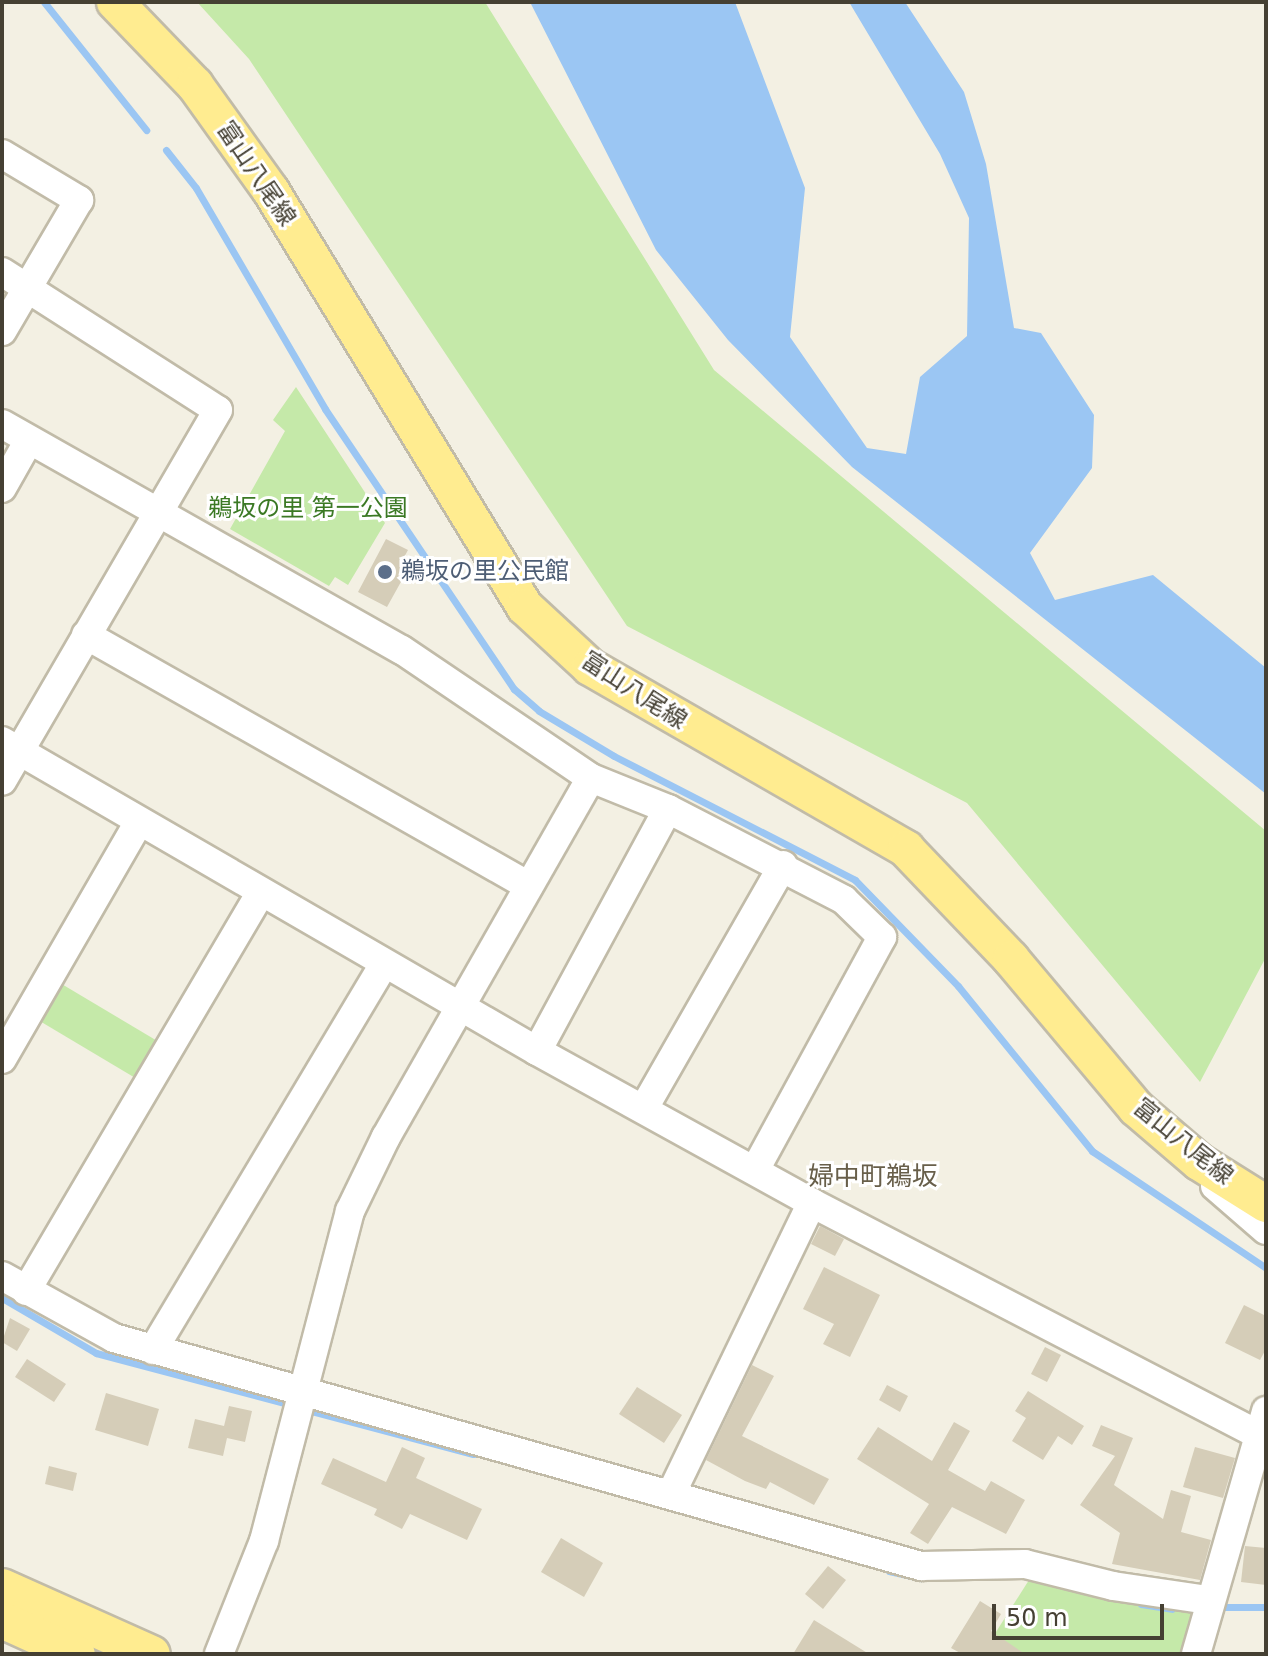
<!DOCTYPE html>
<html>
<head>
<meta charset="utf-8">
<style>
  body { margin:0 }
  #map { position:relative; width:1268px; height:1656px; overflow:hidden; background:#f3f0e3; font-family:"DejaVu Sans","Noto Sans JP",sans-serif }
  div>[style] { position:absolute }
  .green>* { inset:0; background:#c5e9a9 }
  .water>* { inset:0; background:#9bc6f3 }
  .stream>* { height:7px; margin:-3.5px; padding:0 3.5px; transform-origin:3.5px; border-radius:3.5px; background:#9bc6f3 }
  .building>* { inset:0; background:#d5cdb8 }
  .roads { filter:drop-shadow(2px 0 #c1bba8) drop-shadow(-2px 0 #c1bba8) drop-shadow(0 2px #c1bba8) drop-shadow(0 -2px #c1bba8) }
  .minor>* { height:28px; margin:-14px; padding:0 14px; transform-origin:14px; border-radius:14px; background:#fff }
  .major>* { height:36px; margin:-18px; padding:0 18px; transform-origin:18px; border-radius:18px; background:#ffec90 }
  .dots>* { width:22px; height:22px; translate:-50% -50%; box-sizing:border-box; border:4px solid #fff; border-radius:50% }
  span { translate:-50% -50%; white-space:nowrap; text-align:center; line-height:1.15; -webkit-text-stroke:6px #fff; paint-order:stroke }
  .street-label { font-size:24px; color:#454033 }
  .park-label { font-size:24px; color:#3b7924 }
  .service-label { font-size:24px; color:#4e5e75 }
  .left { translate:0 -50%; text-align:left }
  .neighbourhood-label { font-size:26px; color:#685f4a }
  .frame { position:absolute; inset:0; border:4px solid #454033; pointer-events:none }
  .scale { position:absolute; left:992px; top:1604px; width:172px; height:36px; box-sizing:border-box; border:4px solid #454033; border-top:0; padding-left:10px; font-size:24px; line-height:28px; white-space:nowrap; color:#454033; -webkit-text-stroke:6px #fff; paint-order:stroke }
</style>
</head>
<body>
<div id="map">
  <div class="green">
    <div style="clip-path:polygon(197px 2px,485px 2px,714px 370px,1266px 831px,1266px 957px,1200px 1082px,967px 803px,627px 626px,249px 59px)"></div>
    <div style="clip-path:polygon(296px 387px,385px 523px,348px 585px,335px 577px,329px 586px,230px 529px,285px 431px,273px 420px)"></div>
    <div style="clip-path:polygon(60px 983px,159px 1042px,137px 1079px,38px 1020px)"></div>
    <div style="clip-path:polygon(1029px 1580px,1196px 1604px,1185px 1654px,982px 1654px)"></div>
  </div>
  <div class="water">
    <div style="clip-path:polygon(530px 2px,735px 2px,805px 188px,790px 337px,867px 448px,906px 454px,920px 377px,967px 336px,969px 218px,940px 154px,849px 2px,905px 2px,964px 92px,986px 164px,1014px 328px,1041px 333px,1094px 415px,1092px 468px,1030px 553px,1055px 600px,1153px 575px,1266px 668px,1266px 794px,852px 467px,728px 340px,656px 250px)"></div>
  </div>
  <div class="stream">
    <div style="left:44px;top:2px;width:164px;rotate:51.4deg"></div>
    <div style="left:166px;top:150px;width:48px;rotate:51.7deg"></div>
    <div style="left:196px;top:188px;width:256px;rotate:59.7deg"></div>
    <div style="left:325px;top:409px;width:338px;rotate:56deg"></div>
    <div style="left:514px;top:689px;width:33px;rotate:41deg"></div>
    <div style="left:539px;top:711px;width:87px;rotate:31deg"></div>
    <div style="left:614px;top:756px;width:271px;rotate:27.2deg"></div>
    <div style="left:855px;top:880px;width:148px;rotate:45.8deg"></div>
    <div style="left:958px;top:986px;width:213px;rotate:50.9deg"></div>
    <div style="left:1092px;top:1151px;width:210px;rotate:33.9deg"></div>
    <div style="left:2px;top:1298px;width:109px;rotate:30.3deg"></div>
    <div style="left:96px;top:1353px;width:203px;rotate:14.9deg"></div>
    <div style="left:304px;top:1409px;width:175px;rotate:14.9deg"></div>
    <div style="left:889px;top:1571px;width:32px;rotate:13deg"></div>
    <div style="left:1141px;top:1604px;width:31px;rotate:9deg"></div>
    <div style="left:1216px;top:1607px;width:50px"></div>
  </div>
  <div class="building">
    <div style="clip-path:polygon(386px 539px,408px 550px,401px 563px,405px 566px,402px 580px,387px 607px,358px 592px)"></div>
    <div style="clip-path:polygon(820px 1226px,844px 1239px,835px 1256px,811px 1244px)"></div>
    <div style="clip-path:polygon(824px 1267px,880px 1295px,850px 1357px,823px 1344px,834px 1324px,803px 1309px)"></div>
    <div style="clip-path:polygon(1244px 1305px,1266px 1316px,1266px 1349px,1260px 1360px,1225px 1343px)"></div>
    <div style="clip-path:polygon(10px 1318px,30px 1329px,17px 1351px,2px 1342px)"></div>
    <div style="clip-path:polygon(1045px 1347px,1061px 1355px,1047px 1382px,1031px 1374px)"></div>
    <div style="clip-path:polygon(27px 1359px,66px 1384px,54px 1402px,15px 1377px)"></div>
    <div style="clip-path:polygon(752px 1365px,774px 1376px,742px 1436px,829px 1479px,814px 1505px,770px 1482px,766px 1489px,745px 1481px,706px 1460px)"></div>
    <div style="clip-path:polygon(887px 1385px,908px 1396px,900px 1412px,879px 1400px)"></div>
    <div style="clip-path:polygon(637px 1387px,682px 1415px,664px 1443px,619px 1414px)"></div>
    <div style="clip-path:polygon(1028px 1391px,1084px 1426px,1072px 1445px,1058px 1436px,1043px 1460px,1012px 1441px,1026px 1418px,1015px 1411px)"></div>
    <div style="clip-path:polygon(106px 1393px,159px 1409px,148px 1446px,95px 1430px)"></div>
    <div style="clip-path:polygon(229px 1406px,252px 1411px,245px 1442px,227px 1438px,223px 1456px,188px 1448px,195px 1419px,224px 1426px)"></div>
    <div style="clip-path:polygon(954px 1422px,970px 1431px,948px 1470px,985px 1491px,991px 1481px,1025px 1500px,1006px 1534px,952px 1507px,928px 1544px,910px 1533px,929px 1504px,857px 1459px,878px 1427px,932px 1461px)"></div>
    <div style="clip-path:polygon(1101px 1425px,1133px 1438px,1114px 1485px,1163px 1519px,1171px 1490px,1191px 1496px,1181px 1532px,1211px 1540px,1200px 1580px,1112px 1564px,1120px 1533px,1080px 1505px,1115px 1456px,1092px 1446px)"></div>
    <div style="clip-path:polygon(402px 1447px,425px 1458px,416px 1478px,482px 1509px,467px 1540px,410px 1514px,402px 1529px,374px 1515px,377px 1509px,321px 1484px,333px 1458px,386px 1482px)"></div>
    <div style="clip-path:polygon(1195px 1447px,1235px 1458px,1223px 1498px,1183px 1487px)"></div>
    <div style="clip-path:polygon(49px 1466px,77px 1473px,73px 1491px,45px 1484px)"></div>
    <div style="clip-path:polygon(561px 1538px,603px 1563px,584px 1597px,541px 1572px)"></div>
    <div style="clip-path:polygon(1245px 1546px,1266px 1548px,1266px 1585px,1241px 1582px)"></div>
    <div style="clip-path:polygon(828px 1566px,846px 1580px,823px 1609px,805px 1594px)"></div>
    <div style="clip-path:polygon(980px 1601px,1001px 1614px,991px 1631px,1025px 1654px,962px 1654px,951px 1648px)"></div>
    <div style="clip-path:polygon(814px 1620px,869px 1654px,793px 1654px)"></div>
  </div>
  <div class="roads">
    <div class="minor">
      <div style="left:2px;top:154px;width:90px;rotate:30.9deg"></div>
      <div style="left:79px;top:200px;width:152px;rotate:120.4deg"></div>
      <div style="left:2px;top:272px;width:256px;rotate:32.6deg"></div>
      <div style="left:218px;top:410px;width:429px;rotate:120.2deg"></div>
      <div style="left:2px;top:424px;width:459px;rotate:29.5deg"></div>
      <div style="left:402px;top:650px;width:228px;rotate:34.1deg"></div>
      <div style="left:591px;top:778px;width:83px;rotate:21.9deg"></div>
      <div style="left:668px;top:809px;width:198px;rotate:27.3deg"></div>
      <div style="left:844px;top:900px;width:53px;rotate:44.2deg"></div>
      <div style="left:882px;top:937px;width:263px;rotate:118.6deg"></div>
      <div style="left:2px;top:488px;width:55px;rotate:-60.6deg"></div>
      <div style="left:86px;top:635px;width:509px;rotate:29.54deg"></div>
      <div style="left:2px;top:741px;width:618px;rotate:30.09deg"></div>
      <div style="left:537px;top:1051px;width:314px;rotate:28.9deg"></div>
      <div style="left:812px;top:1203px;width:504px;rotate:27.43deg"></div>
      <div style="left:537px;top:1051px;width:275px;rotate:-61.6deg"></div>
      <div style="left:2px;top:1059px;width:272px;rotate:-60deg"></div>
      <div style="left:644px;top:1108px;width:280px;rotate:-60.2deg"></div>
      <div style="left:1215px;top:1186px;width:67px;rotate:40.8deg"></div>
      <div style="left:2px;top:1276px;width:128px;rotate:29deg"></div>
      <div style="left:114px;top:1338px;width:839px;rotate:15.78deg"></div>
      <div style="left:921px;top:1566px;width:104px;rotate:-1.1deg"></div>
      <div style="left:1025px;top:1564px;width:91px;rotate:14deg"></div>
      <div style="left:1113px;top:1586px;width:96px;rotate:8.4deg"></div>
      <div style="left:26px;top:1291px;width:461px;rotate:-59.5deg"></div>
      <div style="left:153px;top:1350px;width:450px;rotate:-59.1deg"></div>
      <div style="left:672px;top:1492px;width:321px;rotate:-64.2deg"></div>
      <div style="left:219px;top:1654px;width:122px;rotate:-68.3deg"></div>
      <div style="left:264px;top:1541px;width:341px;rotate:-75.4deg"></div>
      <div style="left:350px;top:1211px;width:82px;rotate:-64.1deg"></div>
      <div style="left:386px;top:1137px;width:413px;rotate:-60.3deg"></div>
      <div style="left:1196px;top:1654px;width:253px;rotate:-73.9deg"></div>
    </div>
    <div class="major">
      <div style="left:115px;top:2px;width:115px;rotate:46.1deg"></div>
      <div style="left:195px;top:85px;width:130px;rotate:54.4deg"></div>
      <div style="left:271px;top:191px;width:487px;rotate:58.6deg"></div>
      <div style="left:525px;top:607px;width:88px;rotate:42.7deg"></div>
      <div style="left:590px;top:667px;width:365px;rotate:29.9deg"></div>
      <div style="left:906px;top:849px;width:152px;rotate:46.3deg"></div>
      <div style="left:1011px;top:959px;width:194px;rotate:50deg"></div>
      <div style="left:1136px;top:1108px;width:83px;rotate:40.6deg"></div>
      <div style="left:1199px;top:1162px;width:79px;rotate:32.1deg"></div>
      <div style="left:2px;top:1587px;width:164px;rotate:24.1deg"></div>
      <div style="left:2px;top:1620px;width:82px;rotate:24.4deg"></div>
    </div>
  </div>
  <div class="dots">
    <div style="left:385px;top:572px;background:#5c6f8a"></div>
  </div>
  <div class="street-label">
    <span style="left:256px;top:174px;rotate:56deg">富山八尾線</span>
    <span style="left:634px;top:691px;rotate:33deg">富山八尾線</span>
    <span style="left:1183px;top:1142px;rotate:39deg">富山八尾線</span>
  </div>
  <div class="park-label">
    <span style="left:308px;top:509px">鵜坂の里 第一公園</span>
  </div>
  <div class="service-label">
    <span class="left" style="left:401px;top:572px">鵜坂の里公民館</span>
  </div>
  <div class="neighbourhood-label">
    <span style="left:873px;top:1177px">婦中町鵜坂</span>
  </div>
  <div class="frame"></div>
  <div class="scale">50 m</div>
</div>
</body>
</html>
